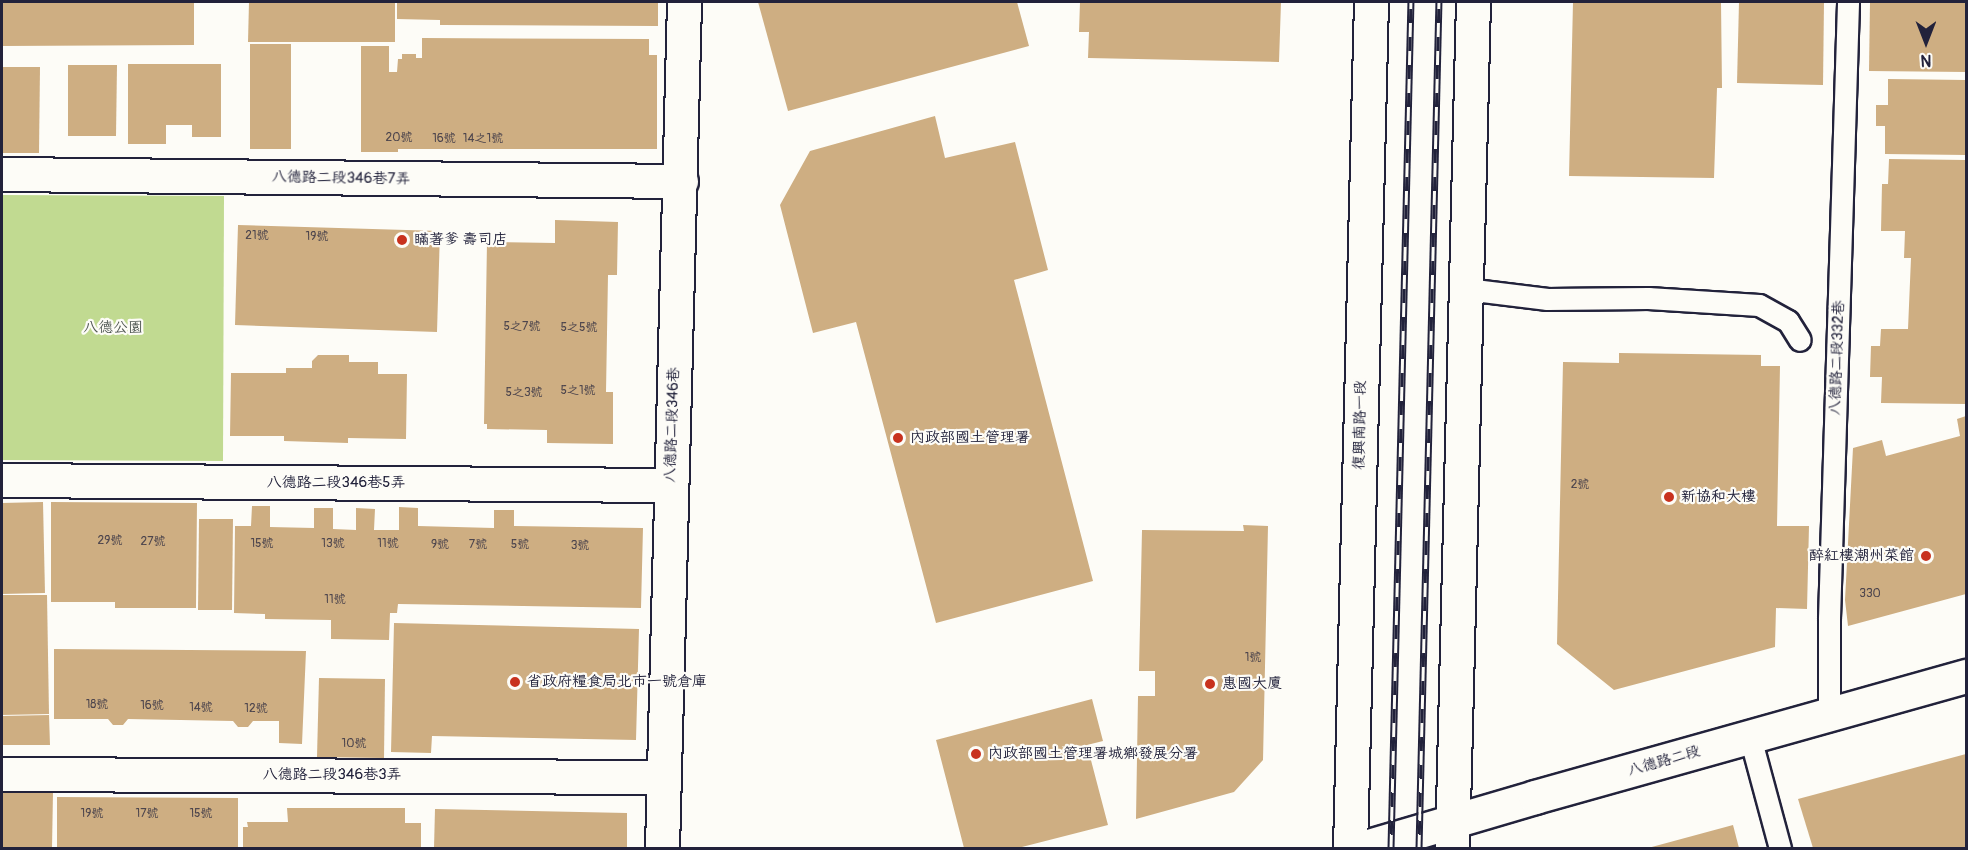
<!DOCTYPE html>
<html>
<head>
<meta charset="utf-8">
<style>
  body { margin:0 }
  #map { position:relative; width:1968px; height:850px; overflow:hidden; background:#fdfcf7; font-family:Pangolin,"LXGW WenKai TC",sans-serif }
  div>[style] { position:absolute }
  .green>* { inset:0; background:#c1da91 }
  .building>* { inset:0; background:#ceae82 }
  .roads { filter:drop-shadow(2px 0 #22223b) drop-shadow(-2px 0 #22223b) drop-shadow(0 2px #22223b) drop-shadow(0 -2px #22223b) }
  .service>* { height:21px; margin:-10.5px; padding:0 10.5px; transform-origin:10.5px; border-radius:10.5px; background:#fdfcf7 }
  .minor>* { height:33px; margin:-16.5px; padding:0 16.5px; transform-origin:16.5px; border-radius:16.5px; background:#fdfcf7 }
  .tertiary>* { height:33px; margin:-16.5px; padding:0 16.5px; transform-origin:16.5px; border-radius:16.5px; background:#fdfcf7 }
  .secondary>* { height:33px; margin:-16.5px; padding:0 16.5px; transform-origin:16.5px; border-radius:16.5px; background:#fdfcf7 }
  .rail>* { height:7px; margin-top:-3.5px; transform-origin:0; background:repeating-linear-gradient(90deg,#fdfcf7 0 14px,#22223b 0 28px); box-sizing:border-box; border-block:2px solid #22223b }
  .dots>* { width:16px; height:16px; translate:-50% -50%; box-sizing:border-box; border:3px solid #fdfcf7; border-radius:50% }
  span { translate:-50% -50%; white-space:nowrap; text-align:center; line-height:1.15; -webkit-text-stroke:4.5px #fdfcf7; paint-order:stroke }
  .number-label { font-size:12px; color:#4d454d }
  .number-label span { -webkit-text-stroke-width:0 }
  .street-label { font-size:15px; color:#22223b }
  .poi-label { font-size:15px; color:#22223b }
  .left { translate:0 -50%; text-align:left }
  .right { translate:-100% -50%; text-align:right }
  .park-label { font-size:15px; color:#525955 }
  .frame { position:absolute; inset:0; border:3px solid #22223b; pointer-events:none }
  .north { position:absolute; left:1896px; top:12px; width:60px; height:60px; -webkit-text-stroke:4px #fdfcf7; paint-order:stroke; rotate:180deg; font-size:16px; font-weight:700; line-height:24px; text-align:center; color:#22223b }
  .north::after { content:''; display:block; margin:auto; width:21px; height:27px; background:#22223b; clip-path:polygon(50% 0,100% 100%,50% 72%,0 100%) }
</style>
</head>
<body>
<div id="map">
  <div class="green">
    <div style="clip-path:polygon(2px 195px,224px 196px,223px 461px,2px 460px)"></div>
  </div>
  <div class="building">
    <div style="clip-path:polygon(2px 2px,194px 2px,194px 45px,2px 46px)"></div>
    <div style="clip-path:polygon(249px 2px,395px 2px,395px 42px,248px 42px)"></div>
    <div style="clip-path:polygon(397px 2px,658px 2px,658px 26px,440px 25px,440px 20px,397px 19px)"></div>
    <div style="clip-path:polygon(758px 2px,1017px 2px,1029px 46px,788px 111px)"></div>
    <div style="clip-path:polygon(1080px 2px,1281px 2px,1279px 62px,1088px 58px,1089px 32px,1079px 32px)"></div>
    <div style="clip-path:polygon(1573px 2px,1721px 2px,1722px 88px,1717px 88px,1714px 178px,1569px 176px)"></div>
    <div style="clip-path:polygon(1739px 2px,1824px 2px,1823px 85px,1737px 83px)"></div>
    <div style="clip-path:polygon(1870px 2px,1966px 2px,1966px 72px,1869px 71px)"></div>
    <div style="clip-path:polygon(422px 38px,649px 39px,649px 55px,657px 55px,657px 149px,398px 149px,398px 152px,361px 152px,361px 46px,389px 46px,389px 72px,397px 72px,398px 59px,402px 59px,402px 54px,416px 54px,416px 58px,422px 58px)"></div>
    <div style="clip-path:polygon(250px 44px,291px 44px,291px 149px,250px 149px)"></div>
    <div style="clip-path:polygon(128px 64px,221px 64px,221px 137px,192px 137px,192px 125px,166px 125px,166px 144px,128px 144px)"></div>
    <div style="clip-path:polygon(68px 65px,117px 65px,116px 136px,68px 136px)"></div>
    <div style="clip-path:polygon(2px 67px,40px 67px,39px 153px,2px 153px)"></div>
    <div style="clip-path:polygon(1888px 79px,1966px 80px,1966px 155px,1885px 154px,1885px 126px,1876px 126px,1876px 105px,1888px 105px)"></div>
    <div style="clip-path:polygon(935px 116px,945px 158px,1015px 142px,1048px 270px,1014px 280px,1093px 581px,936px 623px,856px 322px,813px 333px,780px 205px,810px 151px)"></div>
    <div style="clip-path:polygon(1889px 159px,1966px 160px,1966px 404px,1881px 403px,1882px 377px,1870px 377px,1871px 346px,1880px 346px,1881px 329px,1908px 329px,1911px 258px,1904px 258px,1905px 231px,1881px 231px,1882px 184px,1888px 184px)"></div>
    <div style="clip-path:polygon(555px 220px,618px 222px,617px 275px,608px 275px,606px 392px,613px 392px,613px 444px,547px 443px,547px 430px,487px 429px,487px 424px,484px 424px,487px 242px,555px 243px)"></div>
    <div style="clip-path:polygon(238px 225px,440px 231px,437px 332px,235px 325px)"></div>
    <div style="clip-path:polygon(1619px 353px,1761px 355px,1761px 366px,1780px 366px,1777px 526px,1809px 526px,1807px 609px,1776px 608px,1775px 647px,1614px 690px,1557px 644px,1563px 362px,1619px 363px)"></div>
    <div style="clip-path:polygon(318px 355px,349px 355px,349px 362px,378px 362px,378px 374px,407px 374px,406px 439px,348px 438px,348px 443px,284px 441px,284px 436px,230px 436px,231px 373px,286px 373px,286px 368px,312px 368px,312px 361px)"></div>
    <div style="clip-path:polygon(1966px 416px,1966px 594px,1848px 626px,1845px 600px,1853px 448px,1882px 440px,1886px 456px,1960px 436px,1957px 419px)"></div>
    <div style="clip-path:polygon(43px 502px,45px 593px,2px 594px,2px 503px)"></div>
    <div style="clip-path:polygon(51px 502px,197px 503px,196px 608px,115px 608px,115px 602px,51px 602px)"></div>
    <div style="clip-path:polygon(252px 506px,270px 506px,270px 527px,314px 528px,314px 508px,333px 508px,333px 529px,356px 530px,356px 508px,375px 509px,374px 530px,399px 530px,399px 507px,418px 508px,418px 526px,494px 528px,494px 510px,514px 510px,514px 526px,643px 528px,641px 608px,398px 604px,397px 613px,390px 613px,389px 640px,331px 639px,331px 620px,265px 619px,265px 614px,234px 613px,235px 526px,251px 526px)"></div>
    <div style="clip-path:polygon(199px 519px,233px 519px,232px 610px,198px 610px)"></div>
    <div style="clip-path:polygon(1243px 525px,1268px 526px,1263px 760px,1234px 792px,1136px 819px,1138px 696px,1155px 696px,1155px 671px,1139px 671px,1142px 530px,1244px 531px)"></div>
    <div style="clip-path:polygon(2px 595px,47px 595px,49px 714px,2px 715px)"></div>
    <div style="clip-path:polygon(394px 623px,639px 629px,636px 740px,432px 736px,431px 753px,391px 752px)"></div>
    <div style="clip-path:polygon(54px 649px,306px 651px,302px 744px,279px 743px,279px 721px,253px 721px,248px 727px,238px 727px,233px 721px,128px 719px,123px 725px,113px 725px,108px 719px,54px 719px)"></div>
    <div style="clip-path:polygon(319px 678px,385px 679px,384px 758px,317px 757px)"></div>
    <div style="clip-path:polygon(1092px 699px,1103px 741px,1087px 745px,1108px 825px,1018px 848px,964px 848px,936px 740px)"></div>
    <div style="clip-path:polygon(49px 715px,50px 745px,2px 745px,2px 716px)"></div>
    <div style="clip-path:polygon(1966px 754px,1966px 848px,1813px 848px,1798px 799px)"></div>
    <div style="clip-path:polygon(2px 792px,53px 792px,52px 848px,2px 848px)"></div>
    <div style="clip-path:polygon(57px 797px,238px 798px,238px 848px,57px 848px)"></div>
    <div style="clip-path:polygon(287px 808px,405px 808px,405px 823px,421px 823px,421px 848px,243px 848px,243px 827px,248px 827px,247px 822px,288px 822px)"></div>
    <div style="clip-path:polygon(435px 809px,627px 813px,627px 848px,434px 848px)"></div>
    <div style="clip-path:polygon(1733px 825px,1739px 848px,1648px 848px)"></div>
  </div>
  <div class="roads">
    <div class="service">
      <div style="left:1466px;top:289px;width:82px;rotate:7deg"></div>
      <div style="left:1547px;top:299px;width:101px;rotate:-0.6deg"></div>
      <div style="left:1648px;top:298px;width:111px;rotate:3.6deg"></div>
      <div style="left:1759px;top:305px;width:33px;rotate:29deg"></div>
      <div style="left:1788px;top:321px;width:22px;rotate:58deg"></div>
      <div style="left:1829px;top:715px;width:97px;rotate:-90deg"></div>
      <div style="left:1829px;top:618px;width:616px;rotate:-88.23deg"></div>
      <div style="left:1750px;top:737px;width:115px;rotate:74.9deg"></div>
    </div>
    <div class="minor">
      <div style="left:2px;top:174px;width:679px;rotate:0.59deg"></div>
      <div style="left:2px;top:480px;width:668px;rotate:0.43deg"></div>
      <div style="left:2px;top:774px;width:661px;rotate:0.26deg"></div>
      <div style="left:662px;top:848px;width:846px;rotate:-88.51deg"></div>
    </div>
    <div class="tertiary">
      <div style="left:1362px;top:848px;width:180px;rotate:-16.4deg"></div>
      <div style="left:1535px;top:797px;width:448px;rotate:-15.7deg"></div>
    </div>
    <div class="secondary">
      <div style="left:1350px;top:848px;width:846px;rotate:-88.58deg"></div>
      <div style="left:1452px;top:848px;width:846px;rotate:-88.58deg"></div>
    </div>
  </div>
  <div class="rail">
    <div style="left:1391px;top:848px;width:846px;rotate:-88.65deg"></div>
    <div style="left:1419px;top:848px;width:846px;rotate:-88.65deg"></div>
  </div>
  <div class="dots">
    <div style="left:402px;top:240px;background:#c8321e"></div>
    <div style="left:898px;top:438px;background:#c8321e"></div>
    <div style="left:1669px;top:497px;background:#c8321e"></div>
    <div style="left:1926px;top:556px;background:#c8321e"></div>
    <div style="left:515px;top:682px;background:#c8321e"></div>
    <div style="left:1210px;top:684px;background:#c8321e"></div>
    <div style="left:976px;top:754px;background:#c8321e"></div>
  </div>
  <div class="number-label">
    <span style="left:399px;top:138px">20號</span>
    <span style="left:444px;top:139px">16號</span>
    <span style="left:483px;top:139px">14之1號</span>
    <span style="left:257px;top:236px">21號</span>
    <span style="left:317px;top:237px">19號</span>
    <span style="left:522px;top:327px">5之7號</span>
    <span style="left:579px;top:328px">5之5號</span>
    <span style="left:578px;top:391px">5之1號</span>
    <span style="left:524px;top:393px">5之3號</span>
    <span style="left:1580px;top:485px">2號</span>
    <span style="left:110px;top:541px">29號</span>
    <span style="left:153px;top:542px">27號</span>
    <span style="left:262px;top:544px">15號</span>
    <span style="left:333px;top:544px">13號</span>
    <span style="left:388px;top:544px">11號</span>
    <span style="left:440px;top:545px">9號</span>
    <span style="left:478px;top:545px">7號</span>
    <span style="left:520px;top:545px">5號</span>
    <span style="left:580px;top:546px">3號</span>
    <span style="left:1870px;top:594px">330</span>
    <span style="left:335px;top:600px">11號</span>
    <span style="left:1253px;top:658px">1號</span>
    <span style="left:97px;top:705px">18號</span>
    <span style="left:152px;top:706px">16號</span>
    <span style="left:201px;top:708px">14號</span>
    <span style="left:256px;top:709px">12號</span>
    <span style="left:354px;top:744px">10號</span>
    <span style="left:92px;top:814px">19號</span>
    <span style="left:147px;top:814px">17號</span>
    <span style="left:201px;top:814px">15號</span>
  </div>
  <div class="street-label">
    <span style="left:341px;top:178px;rotate:1deg">八德路二段346巷7弄</span>
    <span style="left:1837px;top:358px;rotate:-88deg">八德路二段332巷</span>
    <span style="left:672px;top:425px;rotate:-88deg">八德路二段346巷</span>
    <span style="left:1360px;top:425px;rotate:-89deg">復興南路一段</span>
    <span style="left:336px;top:483px">八德路二段346巷5弄</span>
    <span style="left:1664px;top:761px;rotate:-16deg">八德路二段</span>
    <span style="left:332px;top:775px">八德路二段346巷3弄</span>
  </div>
  <div class="poi-label">
    <span class="left" style="left:414px;top:240px">瞞著爹 壽司店</span>
    <span class="left" style="left:910px;top:438px">內政部國土管理署</span>
    <span class="left" style="left:1681px;top:497px">新協和大樓</span>
    <span class="right" style="left:1914px;top:556px">醉紅樓潮州菜館</span>
    <span class="left" style="left:527px;top:682px">省政府糧食局北市一號倉庫</span>
    <span class="left" style="left:1222px;top:684px">惠國大廈</span>
    <span class="left" style="left:988px;top:754px">內政部國土管理署城鄉發展分署</span>
  </div>
  <div class="park-label">
    <span style="left:113px;top:328px">八德公園</span>
  </div>
  <div class="frame"></div>
  <div class="north">N</div>
</div>
</body>
</html>
